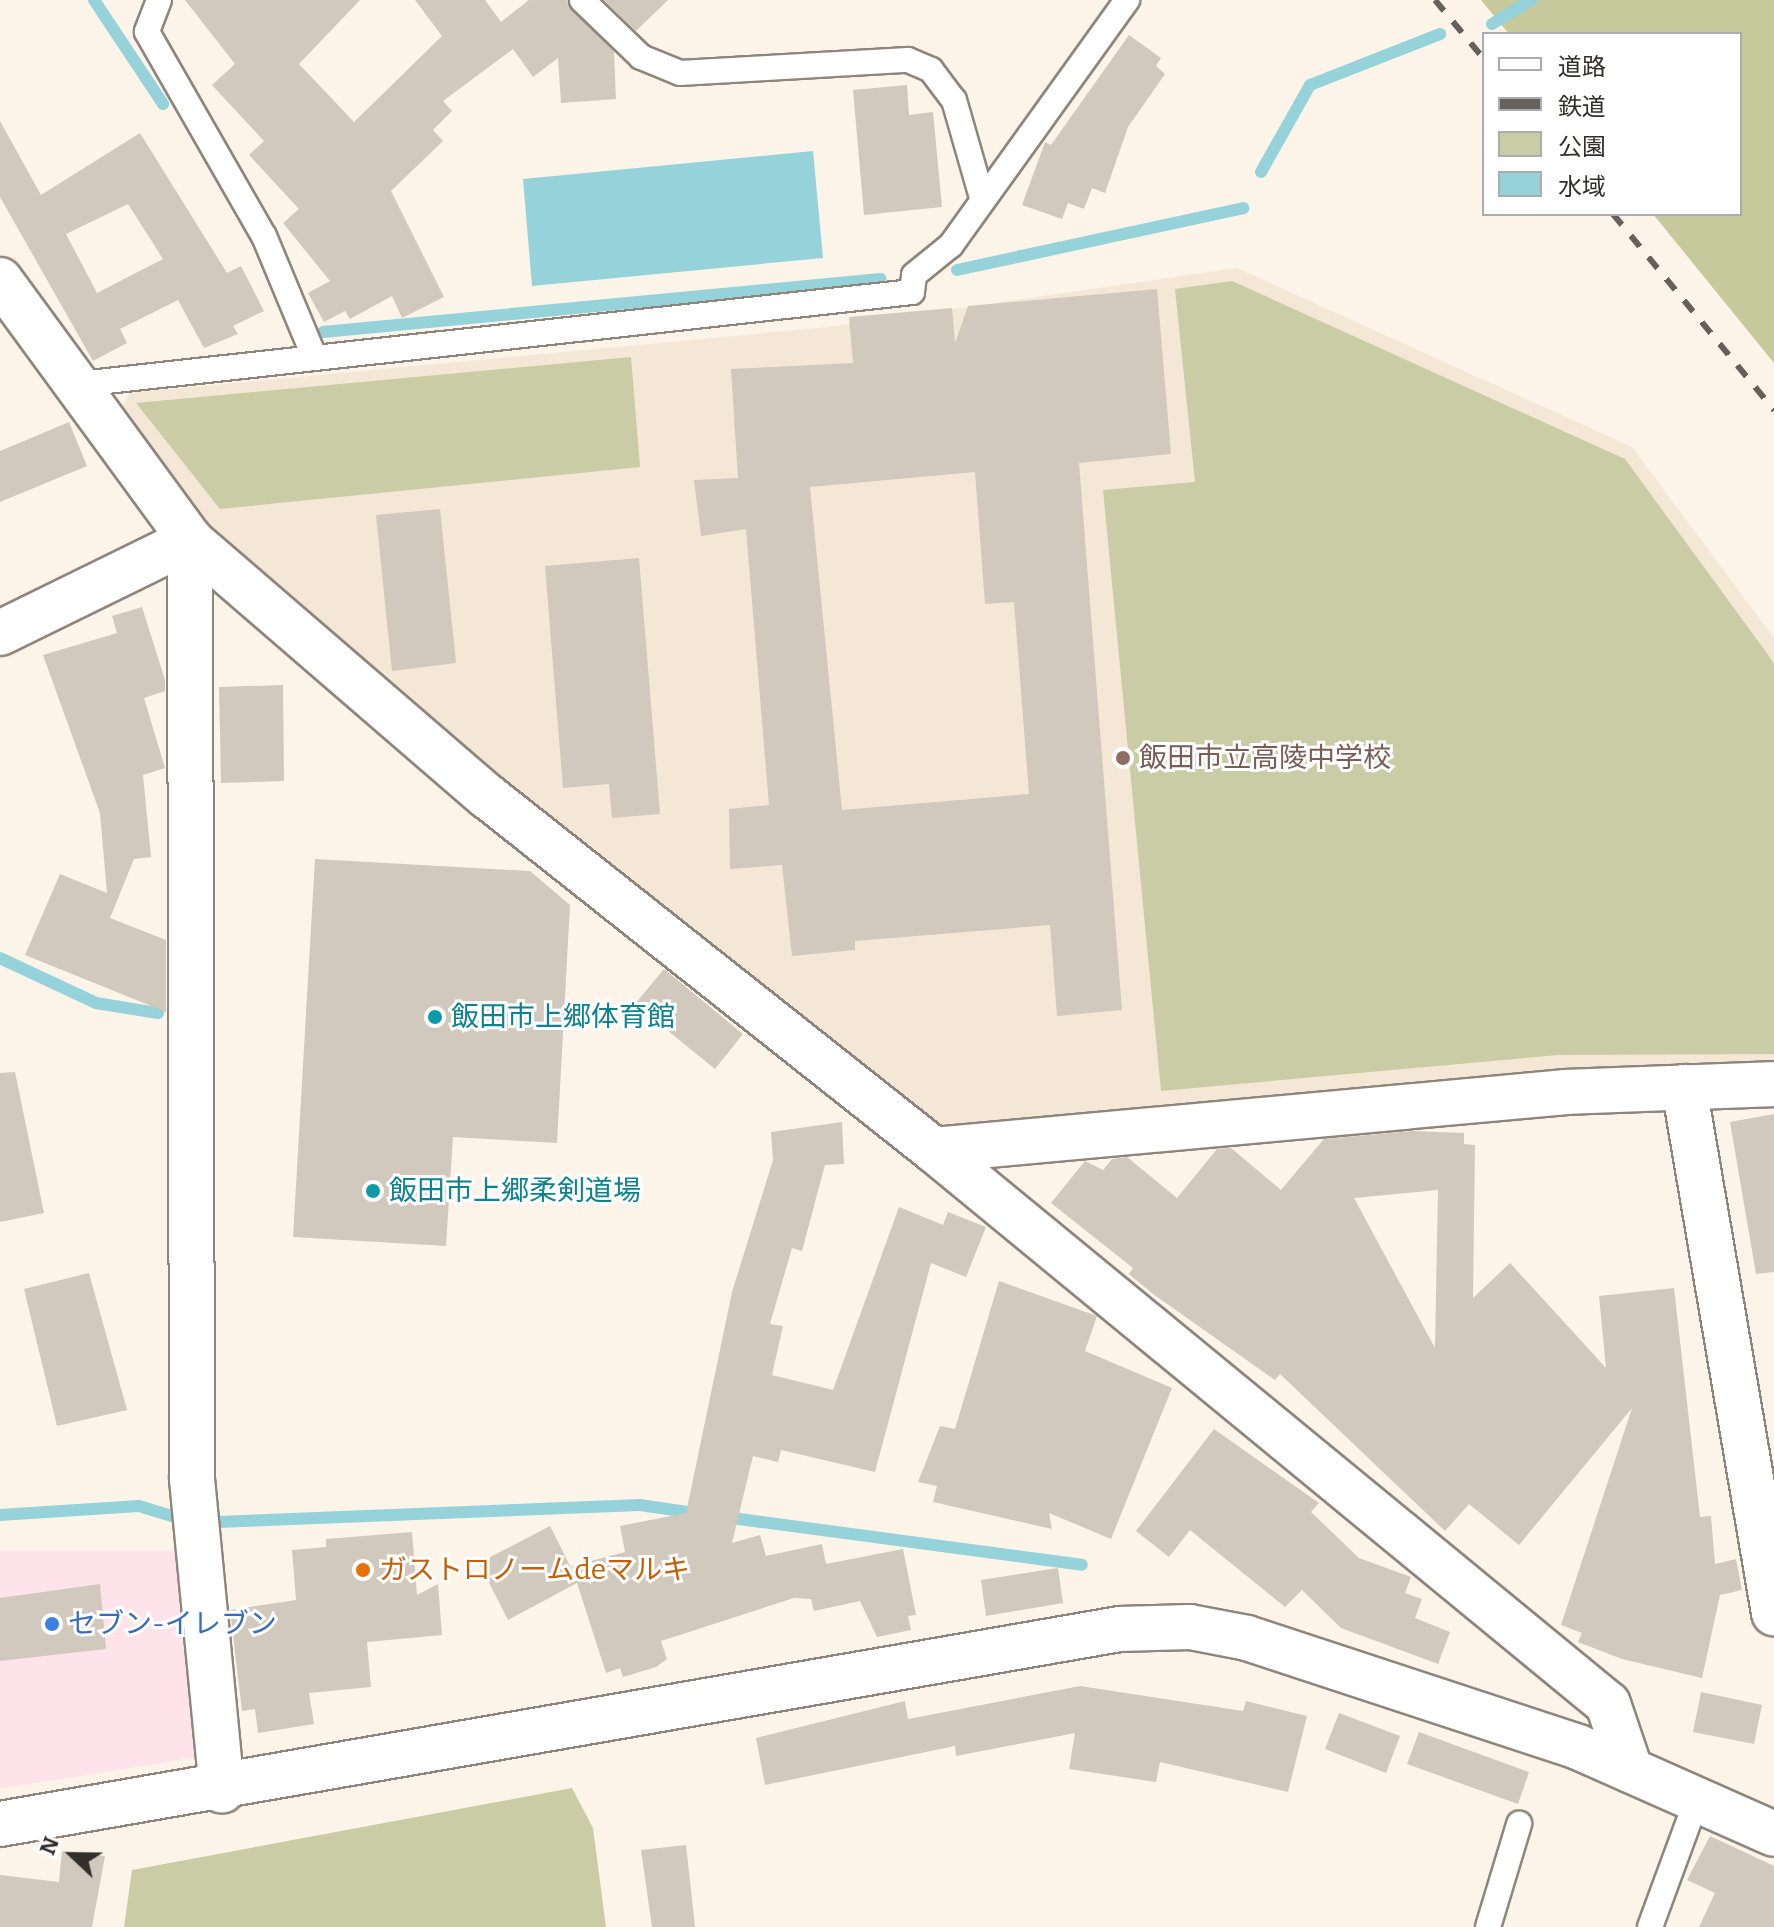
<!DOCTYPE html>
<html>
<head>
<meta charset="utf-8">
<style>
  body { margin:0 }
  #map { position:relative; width:1774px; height:1927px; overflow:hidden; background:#fcf4e8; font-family:Bitter,"Noto Sans JP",serif }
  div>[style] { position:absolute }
  .commercial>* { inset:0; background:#fee4ea }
  .built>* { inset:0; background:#f4e7d6 }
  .green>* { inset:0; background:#c9cca5 }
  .forest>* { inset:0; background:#c6c99b }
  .water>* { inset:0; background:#95d2da }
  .stream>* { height:12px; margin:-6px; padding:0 6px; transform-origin:6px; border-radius:6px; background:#95d2da }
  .building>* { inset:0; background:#d1c9bd }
  .roads { filter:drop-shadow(2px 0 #8e867c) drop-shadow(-2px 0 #8e867c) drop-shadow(0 2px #8e867c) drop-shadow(0 -2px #8e867c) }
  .service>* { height:24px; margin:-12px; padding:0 12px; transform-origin:12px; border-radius:12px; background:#fff }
  .minor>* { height:44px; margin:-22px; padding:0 22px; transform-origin:22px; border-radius:22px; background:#fff }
  .tertiary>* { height:44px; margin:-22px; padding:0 22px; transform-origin:22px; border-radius:22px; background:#fff }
  .rail>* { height:6px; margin-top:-3px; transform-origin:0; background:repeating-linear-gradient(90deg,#65615a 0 14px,transparent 0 28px) }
  .dots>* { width:22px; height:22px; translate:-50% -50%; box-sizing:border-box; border:4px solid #fff; border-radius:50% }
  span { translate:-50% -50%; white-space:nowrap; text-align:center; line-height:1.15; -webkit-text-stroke:6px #fff; paint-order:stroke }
  .education-label { font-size:28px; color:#785e54 }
  .left { translate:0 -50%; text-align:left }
  .culture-label { font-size:28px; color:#0d838f }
  .food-label { font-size:28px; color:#c56008 }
  .shop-label { font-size:28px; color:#366cbe }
  .legend { position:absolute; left:1482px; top:32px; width:260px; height:184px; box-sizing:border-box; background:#fff; border:2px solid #adacaa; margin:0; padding:10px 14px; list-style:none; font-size:24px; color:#322f2a }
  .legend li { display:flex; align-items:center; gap:16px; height:40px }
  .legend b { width:40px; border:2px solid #adacaa }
  .north { position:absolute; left:32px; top:1815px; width:80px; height:80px; -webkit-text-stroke:6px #fff; paint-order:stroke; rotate:292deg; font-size:22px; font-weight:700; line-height:32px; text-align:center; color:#322f2a }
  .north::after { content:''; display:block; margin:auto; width:28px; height:36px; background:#322f2a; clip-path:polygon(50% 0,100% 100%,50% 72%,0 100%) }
</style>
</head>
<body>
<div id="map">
  <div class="commercial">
    <div style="clip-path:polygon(0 1551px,181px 1551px,198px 1757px,0 1789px)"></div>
  </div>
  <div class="built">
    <div style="clip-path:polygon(1237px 268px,1632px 447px,1774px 638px,1774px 1066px,1561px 1069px,936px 1128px,567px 839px,378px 677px,216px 533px,120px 412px,130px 393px,829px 327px)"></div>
  </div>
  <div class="green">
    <div style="clip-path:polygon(1232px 281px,1625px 459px,1766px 652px,1774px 664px,1774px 1054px,1558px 1055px,1161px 1091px,1103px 490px,1195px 482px,1175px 289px)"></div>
    <div style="clip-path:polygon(631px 357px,640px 467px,220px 509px,136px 403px)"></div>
    <div style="clip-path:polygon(572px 1788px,593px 1828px,606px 1927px,124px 1927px,132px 1870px)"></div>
  </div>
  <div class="forest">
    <div style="clip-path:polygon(1481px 0,1774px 0,1774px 363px,1653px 214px,1740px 214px,1740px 34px,1509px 34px)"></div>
  </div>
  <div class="water">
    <div style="clip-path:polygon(813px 151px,823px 258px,532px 286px,523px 179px)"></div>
  </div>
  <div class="stream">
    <div style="left:94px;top:0;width:125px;rotate:56.4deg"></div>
    <div style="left:1492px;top:24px;width:46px;rotate:-31.6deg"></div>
    <div style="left:1261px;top:172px;width:100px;rotate:-60.6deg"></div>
    <div style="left:1310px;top:85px;width:140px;rotate:-21.4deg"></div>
    <div style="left:957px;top:270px;width:293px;rotate:-12.2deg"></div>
    <div style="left:323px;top:332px;width:560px;rotate:-5.44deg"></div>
    <div style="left:0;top:958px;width:106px;rotate:25.1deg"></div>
    <div style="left:96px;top:1003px;width:63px;rotate:9.2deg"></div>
    <div style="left:0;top:1515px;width:139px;rotate:-3.7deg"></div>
    <div style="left:139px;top:1506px;width:34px;rotate:17deg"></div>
    <div style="left:724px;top:1517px;width:361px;rotate:7.6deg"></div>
    <div style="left:218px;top:1522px;width:422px;rotate:-2.3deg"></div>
    <div style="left:640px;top:1505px;width:63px;rotate:8.3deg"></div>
  </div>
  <div class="building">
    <div style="clip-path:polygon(185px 0,360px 0,299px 64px,354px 122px,442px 36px,415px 0,485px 0,501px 22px,529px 0,567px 0,614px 52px,616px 99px,561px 103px,558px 58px,533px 77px,513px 49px,443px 101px,452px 111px,433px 130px,443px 141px,391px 191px,444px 297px,402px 318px,392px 296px,350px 319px,345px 311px,324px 322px,308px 293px,330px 281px,283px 223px,299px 209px,249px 155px,264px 141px,212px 85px,235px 64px)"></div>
    <div style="clip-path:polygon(604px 0,668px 0,636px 31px)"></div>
    <div style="clip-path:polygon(1129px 35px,1161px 58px,1156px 66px,1165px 74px,1128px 127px,1105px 193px,1092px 188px,1084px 209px,1068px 203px,1062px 219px,1022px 205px,1045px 142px,1051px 145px)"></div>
    <div style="clip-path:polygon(907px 85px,909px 115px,933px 112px,942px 207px,864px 215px,853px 90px)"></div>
    <div style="clip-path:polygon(evenodd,0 121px,41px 195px,140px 133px,227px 273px,241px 266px,264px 311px,233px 326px,238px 334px,204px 348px,178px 300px,120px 329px,127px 343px,93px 361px,0 197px,0 121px,128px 204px,163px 259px,97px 293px,66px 234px,128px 204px)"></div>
    <div style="clip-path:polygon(evenodd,1157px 289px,1171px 454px,1079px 463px,1122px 1010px,1057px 1016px,1050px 925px,855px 941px,855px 950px,792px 956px,782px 865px,730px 869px,729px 809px,769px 805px,746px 529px,701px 536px,694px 480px,738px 478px,731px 369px,853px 363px,849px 317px,952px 308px,955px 343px,968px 306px,1157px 289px,975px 472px,985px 604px,1014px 602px,1029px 794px,842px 810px,810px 487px,975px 472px)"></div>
    <div style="clip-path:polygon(69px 422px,87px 466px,0 502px,0 451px)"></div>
    <div style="clip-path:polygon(440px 509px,456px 663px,392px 671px,376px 515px)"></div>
    <div style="clip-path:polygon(639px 558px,660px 814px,612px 818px,609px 784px,563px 788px,545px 566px)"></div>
    <div style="clip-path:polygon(142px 607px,165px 680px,165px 691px,144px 698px,165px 768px,143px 775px,151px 857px,134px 859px,110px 918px,166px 940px,166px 1012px,25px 955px,60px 874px,107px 893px,100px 813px,43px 655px,117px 633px,112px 616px)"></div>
    <div style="clip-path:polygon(283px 685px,284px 781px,221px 783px,219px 687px)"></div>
    <div style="clip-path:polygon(315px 859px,530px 871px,570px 905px,557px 1143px,453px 1137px,446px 1246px,293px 1237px)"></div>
    <div style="clip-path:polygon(664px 969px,743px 1034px,715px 1069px,635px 1004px)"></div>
    <div style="clip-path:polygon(15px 1072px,44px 1213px,0 1222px,0 1073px)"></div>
    <div style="clip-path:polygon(1774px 1114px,1774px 1272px,1756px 1274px,1730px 1122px)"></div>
    <div style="clip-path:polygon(842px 1122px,844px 1164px,825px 1165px,802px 1251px,792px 1248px,770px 1324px,783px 1326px,772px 1375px,833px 1390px,899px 1207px,943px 1225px,948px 1212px,986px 1227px,966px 1277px,931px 1263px,875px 1472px,781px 1450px,778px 1462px,753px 1456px,732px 1543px,760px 1535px,766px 1556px,822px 1544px,826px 1564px,903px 1549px,916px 1615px,908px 1616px,911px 1630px,877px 1637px,860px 1601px,814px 1611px,811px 1599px,794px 1598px,661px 1641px,667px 1659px,656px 1667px,623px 1677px,620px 1668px,606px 1673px,577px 1583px,508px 1620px,479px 1563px,550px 1526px,575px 1576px,572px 1566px,625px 1552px,620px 1526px,686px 1513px,732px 1292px,773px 1160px,771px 1132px)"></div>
    <div style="clip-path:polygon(evenodd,1413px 1131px,1464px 1133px,1464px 1144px,1475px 1145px,1473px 1298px,1510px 1263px,1606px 1368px,1599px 1296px,1674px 1288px,1700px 1517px,1711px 1516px,1715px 1564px,1736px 1559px,1742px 1590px,1720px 1595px,1702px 1678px,1622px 1659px,1578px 1642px,1582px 1633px,1561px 1625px,1632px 1408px,1519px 1545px,1469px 1504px,1445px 1531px,1280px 1374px,1275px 1380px,1153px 1294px,1129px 1274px,1133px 1268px,1051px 1203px,1085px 1161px,1103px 1170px,1112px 1159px,1127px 1157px,1177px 1198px,1217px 1149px,1231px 1148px,1281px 1190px,1324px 1139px,1413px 1131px,1438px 1190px,1435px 1348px,1354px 1198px,1438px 1190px)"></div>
    <div style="clip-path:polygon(89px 1273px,127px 1410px,57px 1426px,24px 1289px)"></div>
    <div style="clip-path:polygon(999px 1281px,1097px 1316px,1085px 1351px,1172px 1388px,1111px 1539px,1049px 1513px,1052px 1529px,933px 1502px,937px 1486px,918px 1482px,940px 1426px,955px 1429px)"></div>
    <div style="clip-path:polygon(1214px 1429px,1319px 1503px,1311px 1512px,1359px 1558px,1411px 1577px,1405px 1593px,1422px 1599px,1415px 1618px,1450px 1632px,1438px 1664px,1341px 1628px,1302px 1590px,1285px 1607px,1190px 1530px,1169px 1557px,1136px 1531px)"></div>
    <div style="clip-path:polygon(412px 1532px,417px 1595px,438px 1584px,442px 1635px,367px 1642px,371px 1687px,309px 1693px,314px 1724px,258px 1733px,255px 1709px,242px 1711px,230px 1610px,296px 1600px,292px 1550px,326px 1547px,326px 1539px)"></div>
    <div style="clip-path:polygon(1058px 1568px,1063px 1603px,986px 1616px,981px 1580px)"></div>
    <div style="clip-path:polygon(100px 1584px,106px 1649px,0 1661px,0 1598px)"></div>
    <div style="clip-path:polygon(1080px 1686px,1243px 1711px,1246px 1701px,1307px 1716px,1288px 1792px,1160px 1762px,1156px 1782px,1069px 1769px,1075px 1733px,956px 1756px,955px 1746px,765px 1785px,756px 1738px,905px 1701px,908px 1719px)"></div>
    <div style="clip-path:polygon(1701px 1692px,1762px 1705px,1754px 1744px,1693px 1732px)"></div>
    <div style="clip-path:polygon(1339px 1713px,1400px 1736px,1386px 1773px,1325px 1749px)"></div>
    <div style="clip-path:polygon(1419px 1732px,1529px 1772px,1518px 1804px,1407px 1764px)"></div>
    <div style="clip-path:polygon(1710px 1836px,1774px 1866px,1774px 1927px,1699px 1927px,1715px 1893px,1687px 1880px)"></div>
    <div style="clip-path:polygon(686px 1845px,695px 1927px,652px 1927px,641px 1850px)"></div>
    <div style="clip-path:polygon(62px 1851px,105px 1856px,92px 1927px,0 1927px,0 1875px,59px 1882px)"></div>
  </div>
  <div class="roads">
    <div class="service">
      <div style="left:159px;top:0;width:34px;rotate:111deg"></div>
      <div style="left:147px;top:32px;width:235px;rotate:60.2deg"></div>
      <div style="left:264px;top:236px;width:130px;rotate:67.4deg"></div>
      <div style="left:582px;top:0;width:82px;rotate:44deg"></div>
      <div style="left:641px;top:57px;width:42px;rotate:22.3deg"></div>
      <div style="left:680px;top:73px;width:228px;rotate:-3.3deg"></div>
      <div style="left:908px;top:60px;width:25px;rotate:23deg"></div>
      <div style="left:931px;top:70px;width:38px;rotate:53deg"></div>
      <div style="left:954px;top:100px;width:98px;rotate:74deg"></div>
      <div style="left:80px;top:384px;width:837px;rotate:-6.31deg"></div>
      <div style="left:912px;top:292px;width:17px;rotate:-83deg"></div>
      <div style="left:914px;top:275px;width:48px;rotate:-39deg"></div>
      <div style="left:951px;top:245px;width:302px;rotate:-54.3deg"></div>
      <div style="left:1488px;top:1927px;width:108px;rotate:-73.2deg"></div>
      <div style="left:1650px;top:1927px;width:136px;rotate:-69.8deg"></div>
    </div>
    <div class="minor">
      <div style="left:0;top:280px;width:322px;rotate:53.8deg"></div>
      <div style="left:190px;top:540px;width:392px;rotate:40.8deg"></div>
      <div style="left:487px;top:796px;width:570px;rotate:38.38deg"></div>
      <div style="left:934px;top:1150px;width:872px;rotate:39.42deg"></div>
      <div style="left:1608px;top:1704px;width:69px;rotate:71.3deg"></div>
      <div style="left:190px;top:540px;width:939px;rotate:89.88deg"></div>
      <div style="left:192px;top:1479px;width:313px;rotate:84.5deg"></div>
      <div style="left:0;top:633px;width:212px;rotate:-26.1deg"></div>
      <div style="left:1684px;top:1087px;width:534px;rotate:80.29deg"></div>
      <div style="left:934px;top:1150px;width:635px;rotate:-5.24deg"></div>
      <div style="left:1566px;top:1092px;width:208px;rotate:-2.2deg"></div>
    </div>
    <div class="tertiary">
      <div style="left:0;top:1824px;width:1137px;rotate:-9.88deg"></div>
      <div style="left:1120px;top:1629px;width:70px;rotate:-1.6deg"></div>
      <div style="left:1190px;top:1627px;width:58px;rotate:10.9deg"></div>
      <div style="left:1247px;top:1638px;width:348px;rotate:18.2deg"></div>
      <div style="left:1578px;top:1747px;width:214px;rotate:23.9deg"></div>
    </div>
  </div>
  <div class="rail">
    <div style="left:1435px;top:0;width:77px;rotate:50.3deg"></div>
    <div style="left:1613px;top:214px;width:254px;rotate:50.6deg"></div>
  </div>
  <div class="dots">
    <div style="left:1123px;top:758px;background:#8d6e63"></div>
    <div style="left:435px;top:1017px;background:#0f9aa8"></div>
    <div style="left:373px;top:1191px;background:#0f9aa8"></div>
    <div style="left:363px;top:1570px;background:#e8710a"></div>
    <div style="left:52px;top:1624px;background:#3f7fe0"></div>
  </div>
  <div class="education-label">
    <span class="left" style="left:1139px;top:758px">飯田市立高陵中学校</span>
  </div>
  <div class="culture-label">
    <span class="left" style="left:451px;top:1017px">飯田市上郷体育館</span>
    <span class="left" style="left:389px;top:1191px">飯田市上郷柔剣道場</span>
  </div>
  <div class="food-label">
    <span class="left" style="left:379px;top:1570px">ガストロノームdeマルキ</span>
  </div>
  <div class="shop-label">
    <span class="left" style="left:68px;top:1624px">セブン-イレブン</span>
  </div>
  <ul class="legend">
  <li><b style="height:10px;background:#fff"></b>道路</li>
  <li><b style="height:10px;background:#65615a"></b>鉄道</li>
  <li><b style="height:22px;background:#c9cca5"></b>公園</li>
  <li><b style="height:22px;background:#95d2da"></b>水域</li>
  </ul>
  <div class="north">N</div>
</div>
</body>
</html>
